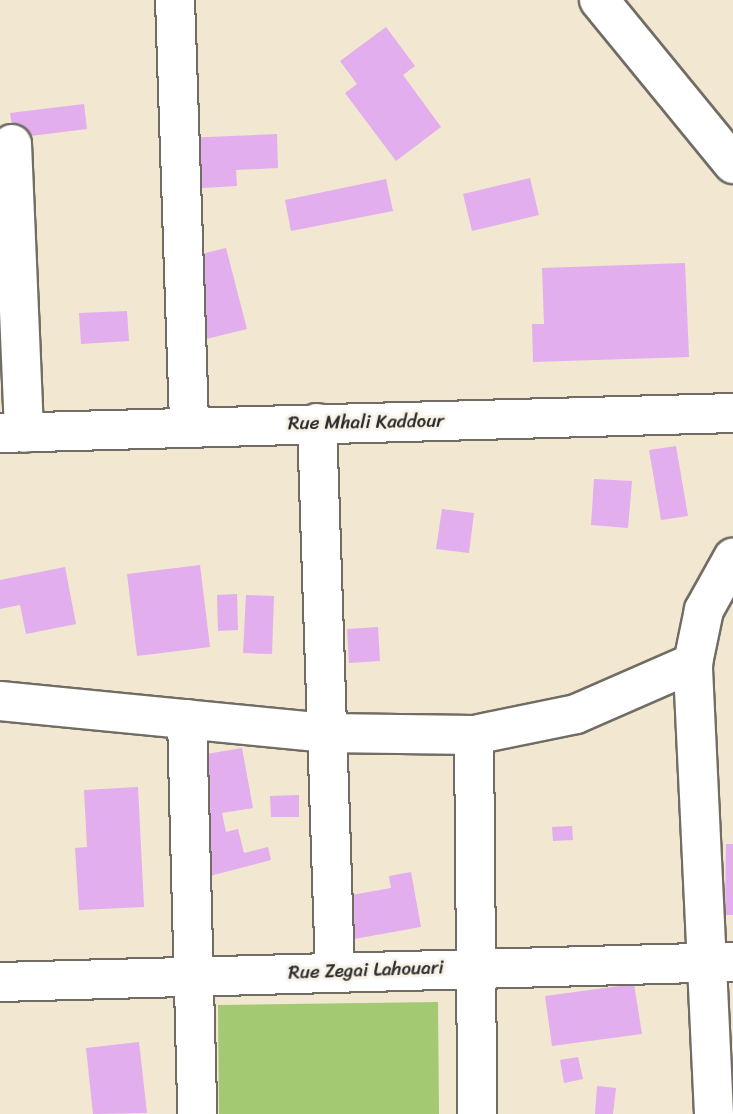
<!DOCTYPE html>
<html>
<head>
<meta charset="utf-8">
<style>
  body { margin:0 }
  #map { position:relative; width:733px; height:1114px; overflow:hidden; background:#f2e7d0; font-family:Sriracha,sans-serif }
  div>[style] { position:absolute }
  .green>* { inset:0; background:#a4c973 }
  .building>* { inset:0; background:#e2aeed }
  .roads { filter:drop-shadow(2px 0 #716d65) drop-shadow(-2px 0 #716d65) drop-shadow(0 2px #716d65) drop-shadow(0 -2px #716d65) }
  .minor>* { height:38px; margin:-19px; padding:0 19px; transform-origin:19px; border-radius:19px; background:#fff }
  span { translate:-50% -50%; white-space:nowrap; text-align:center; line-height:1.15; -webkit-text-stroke:6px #f7f3e8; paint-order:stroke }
  .street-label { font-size:19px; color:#2b2b2b }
</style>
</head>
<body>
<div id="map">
  <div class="green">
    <div style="clip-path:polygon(438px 1002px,439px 1114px,219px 1114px,218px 1005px)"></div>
  </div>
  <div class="building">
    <div style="clip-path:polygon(386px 27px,415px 66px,403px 75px,441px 127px,396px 161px,345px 93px,357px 84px,340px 61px)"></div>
    <div style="clip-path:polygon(84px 104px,87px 129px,14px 138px,10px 113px)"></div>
    <div style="clip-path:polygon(277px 134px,278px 168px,236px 170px,237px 186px,185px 189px,183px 138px)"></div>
    <div style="clip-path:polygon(530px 178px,539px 215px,472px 231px,463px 194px)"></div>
    <div style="clip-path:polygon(386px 179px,393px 211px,291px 231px,285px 200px)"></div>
    <div style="clip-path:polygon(226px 248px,247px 329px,202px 340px,181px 259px)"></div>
    <div style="clip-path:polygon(685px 263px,689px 357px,533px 362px,532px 324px,544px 324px,542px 268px)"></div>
    <div style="clip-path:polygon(127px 311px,129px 341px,81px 344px,79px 313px)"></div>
    <div style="clip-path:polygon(676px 446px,688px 516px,661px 520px,649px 450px)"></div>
    <div style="clip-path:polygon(594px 479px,632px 481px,628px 528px,591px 525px)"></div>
    <div style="clip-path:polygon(442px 509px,474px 513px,469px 553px,436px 549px)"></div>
    <div style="clip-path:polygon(200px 565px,210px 647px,137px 656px,127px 574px)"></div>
    <div style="clip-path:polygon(65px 567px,76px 624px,26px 634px,20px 605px,0 609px,0 580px)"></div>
    <div style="clip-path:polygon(237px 594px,238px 630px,218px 631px,217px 595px)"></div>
    <div style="clip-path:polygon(246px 595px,274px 596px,272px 654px,243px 653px)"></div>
    <div style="clip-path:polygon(378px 627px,380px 661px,349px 663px,347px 629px)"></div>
    <div style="clip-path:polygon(242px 748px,253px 808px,222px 813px,226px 832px,238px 829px,244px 853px,268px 847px,271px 860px,202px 878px,189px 757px)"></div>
    <div style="clip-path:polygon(138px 787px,144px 907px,79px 910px,75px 848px,87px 847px,84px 790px)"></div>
    <div style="clip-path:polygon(299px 795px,299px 817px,271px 817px,270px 796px)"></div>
    <div style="clip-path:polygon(572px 826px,573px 840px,553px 841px,552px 827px)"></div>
    <div style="clip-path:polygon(726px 844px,733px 844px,733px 915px,725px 915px)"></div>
    <div style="clip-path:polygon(411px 872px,421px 927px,354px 939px,346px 896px,391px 888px,389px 876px)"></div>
    <div style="clip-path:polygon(634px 984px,642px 1034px,552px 1046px,545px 996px)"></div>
    <div style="clip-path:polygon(139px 1042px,147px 1113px,93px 1114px,86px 1048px)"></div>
    <div style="clip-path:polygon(578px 1057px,583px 1079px,564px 1083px,560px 1060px)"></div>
    <div style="clip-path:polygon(597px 1086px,616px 1088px,613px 1114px,595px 1114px)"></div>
  </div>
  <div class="roads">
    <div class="minor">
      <div style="left:175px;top:0;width:427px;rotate:88.1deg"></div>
      <div style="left:599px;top:0;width:212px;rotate:50.7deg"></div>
      <div style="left:12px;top:144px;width:289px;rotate:87.6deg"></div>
      <div style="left:317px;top:423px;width:548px;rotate:88.12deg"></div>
      <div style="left:0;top:433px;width:733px;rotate:-1.56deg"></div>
      <div style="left:0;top:701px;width:327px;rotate:5.6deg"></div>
      <div style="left:325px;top:733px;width:149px;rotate:0.8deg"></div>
      <div style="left:474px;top:735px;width:104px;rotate:-11.6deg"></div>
      <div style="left:576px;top:714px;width:128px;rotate:-23.6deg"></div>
      <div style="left:187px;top:719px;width:395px;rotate:88.5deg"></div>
      <div style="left:474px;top:735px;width:379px;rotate:89.5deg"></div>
      <div style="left:0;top:982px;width:733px;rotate:-1.56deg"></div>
      <div style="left:714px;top:1114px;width:451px;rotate:-92.7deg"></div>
      <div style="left:693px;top:663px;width:54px;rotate:-78.3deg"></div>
      <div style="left:704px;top:610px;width:60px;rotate:-60.9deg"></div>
    </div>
  </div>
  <div class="street-label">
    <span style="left:366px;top:422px;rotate:-1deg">Rue Mhali Kaddour</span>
    <span style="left:366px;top:970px;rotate:-2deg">Rue Zegai Lahouari</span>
  </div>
</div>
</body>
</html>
